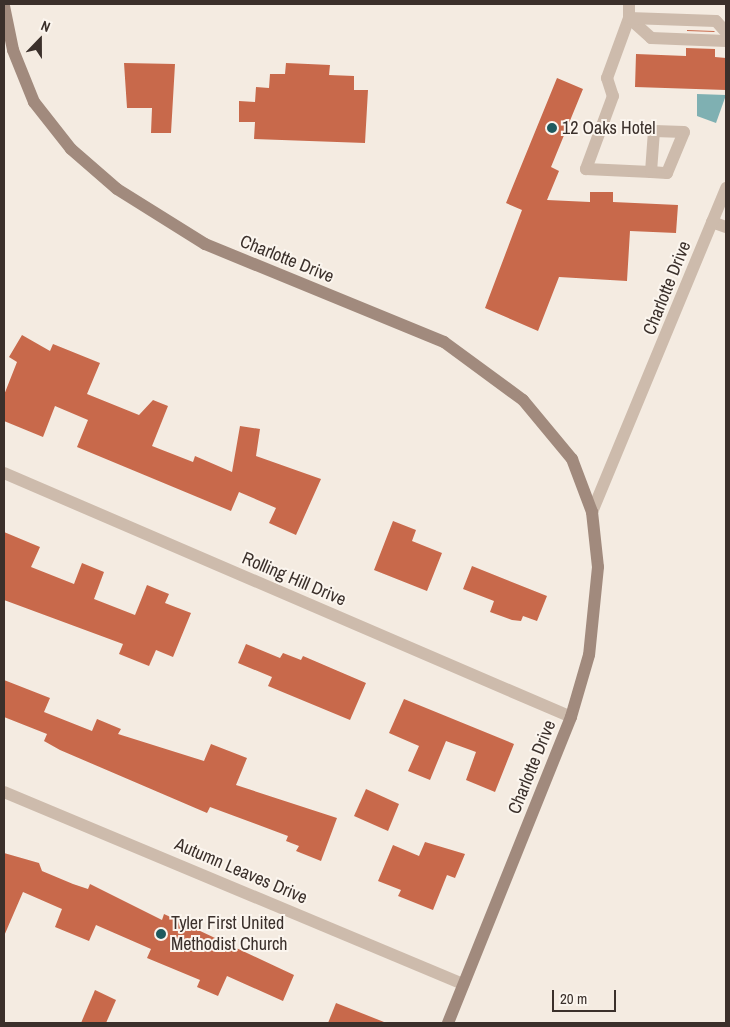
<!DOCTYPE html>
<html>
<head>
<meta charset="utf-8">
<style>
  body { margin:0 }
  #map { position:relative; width:730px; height:1027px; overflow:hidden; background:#f4ebe1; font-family:"Archivo Narrow",sans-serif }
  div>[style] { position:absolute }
  .water>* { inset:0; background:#7fb0b2 }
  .building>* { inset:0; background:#c8694b }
  .lane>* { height:12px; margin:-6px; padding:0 6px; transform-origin:6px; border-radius:6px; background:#cdbbac }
  .street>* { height:12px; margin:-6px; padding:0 6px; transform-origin:6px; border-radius:6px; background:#cdbbac }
  .secondary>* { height:12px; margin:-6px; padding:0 6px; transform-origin:6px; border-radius:6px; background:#a18a7d }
  .dots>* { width:14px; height:14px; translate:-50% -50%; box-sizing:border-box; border:2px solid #fbf5ee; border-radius:50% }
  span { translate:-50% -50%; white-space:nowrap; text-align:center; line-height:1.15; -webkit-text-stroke:4px #fbf5ee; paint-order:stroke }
  .poi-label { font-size:18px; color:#3b302b }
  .left { translate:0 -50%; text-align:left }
  .street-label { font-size:18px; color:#3b302b }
  .frame { position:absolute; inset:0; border:5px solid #3b302b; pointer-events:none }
  .north { position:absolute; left:15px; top:15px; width:50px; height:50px; -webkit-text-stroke:4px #fbf5ee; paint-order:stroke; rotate:22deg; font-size:14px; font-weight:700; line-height:20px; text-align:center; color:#3b302b }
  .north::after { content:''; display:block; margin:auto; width:18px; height:22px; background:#3b302b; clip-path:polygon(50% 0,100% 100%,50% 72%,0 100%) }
  .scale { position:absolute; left:552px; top:990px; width:64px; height:22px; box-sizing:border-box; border:2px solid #3b302b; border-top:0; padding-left:6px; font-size:15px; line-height:18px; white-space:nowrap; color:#3b302b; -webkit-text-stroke:4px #fbf5ee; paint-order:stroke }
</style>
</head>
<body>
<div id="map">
  <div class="water">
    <div style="clip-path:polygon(697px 94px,726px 95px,716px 123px,697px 116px)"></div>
  </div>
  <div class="building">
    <div style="clip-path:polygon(687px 30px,714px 31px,715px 32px,687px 31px)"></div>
    <div style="clip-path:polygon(686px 48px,715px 49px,715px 57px,726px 58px,726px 90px,635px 87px,636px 54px,686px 56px)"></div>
    <div style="clip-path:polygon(124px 63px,175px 64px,171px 133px,151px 133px,152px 108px,127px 108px)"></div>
    <div style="clip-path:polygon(286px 63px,330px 65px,329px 75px,354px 76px,354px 90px,368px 90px,365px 143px,254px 139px,255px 122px,239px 122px,239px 101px,255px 102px,256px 87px,269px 88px,270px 74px,285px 74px)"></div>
    <div style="clip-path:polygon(557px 78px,583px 89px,551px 167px,559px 171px,547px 200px,590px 202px,590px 192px,613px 192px,613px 202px,678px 205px,676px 233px,630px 231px,627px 281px,559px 277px,538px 331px,485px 308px,522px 210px,506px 203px)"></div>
    <div style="clip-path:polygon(22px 335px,50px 351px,53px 344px,100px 363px,87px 394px,139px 415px,153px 400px,168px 406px,152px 446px,193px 462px,195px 456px,232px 472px,240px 426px,260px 429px,256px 456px,321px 479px,296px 535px,269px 523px,276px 508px,239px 492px,231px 511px,77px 447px,88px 420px,55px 406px,43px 437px,4px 421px,4px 395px,17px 362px,9px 357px)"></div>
    <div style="clip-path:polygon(393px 521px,416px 530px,412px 541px,442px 553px,427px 591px,374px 570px)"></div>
    <div style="clip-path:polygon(4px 532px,40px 547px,31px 567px,74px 584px,82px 563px,104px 572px,94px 599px,135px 615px,147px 585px,169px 594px,165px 603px,191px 613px,173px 657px,156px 650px,149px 666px,119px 654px,123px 644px,4px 600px)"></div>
    <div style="clip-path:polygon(472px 566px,547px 596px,537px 621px,523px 616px,521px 621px,512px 620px,490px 612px,494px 601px,463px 589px)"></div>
    <div style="clip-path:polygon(246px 644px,280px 658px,283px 653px,301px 660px,303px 656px,366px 683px,350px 720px,268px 686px,272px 677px,238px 663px)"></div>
    <div style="clip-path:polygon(4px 680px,50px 698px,44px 712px,92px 731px,97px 719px,121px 729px,118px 734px,204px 761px,211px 744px,247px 758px,236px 785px,337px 818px,321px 861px,296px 851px,299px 846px,286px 841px,288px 836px,210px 807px,207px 813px,60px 750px,44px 741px,47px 734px,4px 717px)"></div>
    <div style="clip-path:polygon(404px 699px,514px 744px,495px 792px,466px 780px,476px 752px,446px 741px,430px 780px,408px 771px,419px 746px,389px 733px)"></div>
    <div style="clip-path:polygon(366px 789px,399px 804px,388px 831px,354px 816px)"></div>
    <div style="clip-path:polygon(425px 842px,465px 854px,455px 878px,447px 875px,433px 910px,398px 896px,401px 890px,378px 881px,393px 845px,419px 856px)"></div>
    <div style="clip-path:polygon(4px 853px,39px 863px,42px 871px,73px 884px,88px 889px,90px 884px,162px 920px,164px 914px,294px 975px,283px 1001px,227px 976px,218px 996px,197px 987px,200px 980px,147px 958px,151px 949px,96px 925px,89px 941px,55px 927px,62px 909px,23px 892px,4px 936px)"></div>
    <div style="clip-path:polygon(95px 990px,116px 1000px,106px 1023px,81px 1023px)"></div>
    <div style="clip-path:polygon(336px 1003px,384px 1022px,384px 1023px,328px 1023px)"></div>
  </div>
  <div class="lane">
    <div style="left:629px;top:4px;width:14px;rotate:90deg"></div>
    <div style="left:629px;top:18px;width:64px;rotate:110.1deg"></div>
    <div style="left:607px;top:78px;width:19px;rotate:72deg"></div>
    <div style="left:613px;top:96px;width:78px;rotate:110.3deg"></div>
    <div style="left:586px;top:169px;width:65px;rotate:2.6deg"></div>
    <div style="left:651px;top:172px;width:16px;rotate:4deg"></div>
    <div style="left:667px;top:173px;width:44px;rotate:-67.5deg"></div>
    <div style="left:684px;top:132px;width:30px;rotate:-178deg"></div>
    <div style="left:654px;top:131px;width:41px;rotate:94.2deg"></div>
    <div style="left:629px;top:18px;width:30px;rotate:42deg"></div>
    <div style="left:651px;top:38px;width:75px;rotate:2.3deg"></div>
    <div style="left:629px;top:18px;width:87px;rotate:2deg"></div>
    <div style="left:716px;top:21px;width:15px;rotate:48deg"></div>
    <div style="left:712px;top:222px;width:15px;rotate:20deg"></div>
  </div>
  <div class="street">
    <div style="left:4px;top:473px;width:617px;rotate:23.28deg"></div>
    <div style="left:592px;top:512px;width:351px;rotate:-67.5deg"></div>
    <div style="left:4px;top:792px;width:498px;rotate:22.7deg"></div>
  </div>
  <div class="secondary">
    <div style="left:4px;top:6px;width:45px;rotate:78.4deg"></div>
    <div style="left:13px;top:50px;width:56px;rotate:68deg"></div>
    <div style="left:34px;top:102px;width:60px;rotate:51.8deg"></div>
    <div style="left:71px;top:149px;width:61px;rotate:41deg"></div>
    <div style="left:117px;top:189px;width:104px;rotate:32deg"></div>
    <div style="left:205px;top:244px;width:258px;rotate:22.3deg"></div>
    <div style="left:444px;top:342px;width:98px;rotate:36.3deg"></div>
    <div style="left:523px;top:400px;width:77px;rotate:50.3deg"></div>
    <div style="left:572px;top:459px;width:57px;rotate:69.3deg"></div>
    <div style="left:592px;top:512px;width:55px;rotate:83.8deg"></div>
    <div style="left:598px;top:567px;width:88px;rotate:95.8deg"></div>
    <div style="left:589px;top:655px;width:65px;rotate:106.2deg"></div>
    <div style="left:571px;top:717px;width:330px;rotate:111.9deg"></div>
  </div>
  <div class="dots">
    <div style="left:552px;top:128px;background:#1f5a5e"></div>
    <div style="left:161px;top:934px;background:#1f5a5e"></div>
  </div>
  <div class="poi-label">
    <span class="left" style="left:562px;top:128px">12 Oaks Hotel</span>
    <span class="left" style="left:171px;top:934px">Tyler First United<br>Methodist Church</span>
  </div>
  <div class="street-label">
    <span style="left:287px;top:259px;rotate:22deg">Charlotte Drive</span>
    <span style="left:667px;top:288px;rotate:-68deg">Charlotte Drive</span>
    <span style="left:294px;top:579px;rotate:23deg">Rolling Hill Drive</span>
    <span style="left:532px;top:767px;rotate:-68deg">Charlotte Drive</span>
    <span style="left:241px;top:871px;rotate:23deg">Autumn Leaves Drive</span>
  </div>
  <div class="frame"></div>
  <div class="north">N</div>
  <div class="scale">20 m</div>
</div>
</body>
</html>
